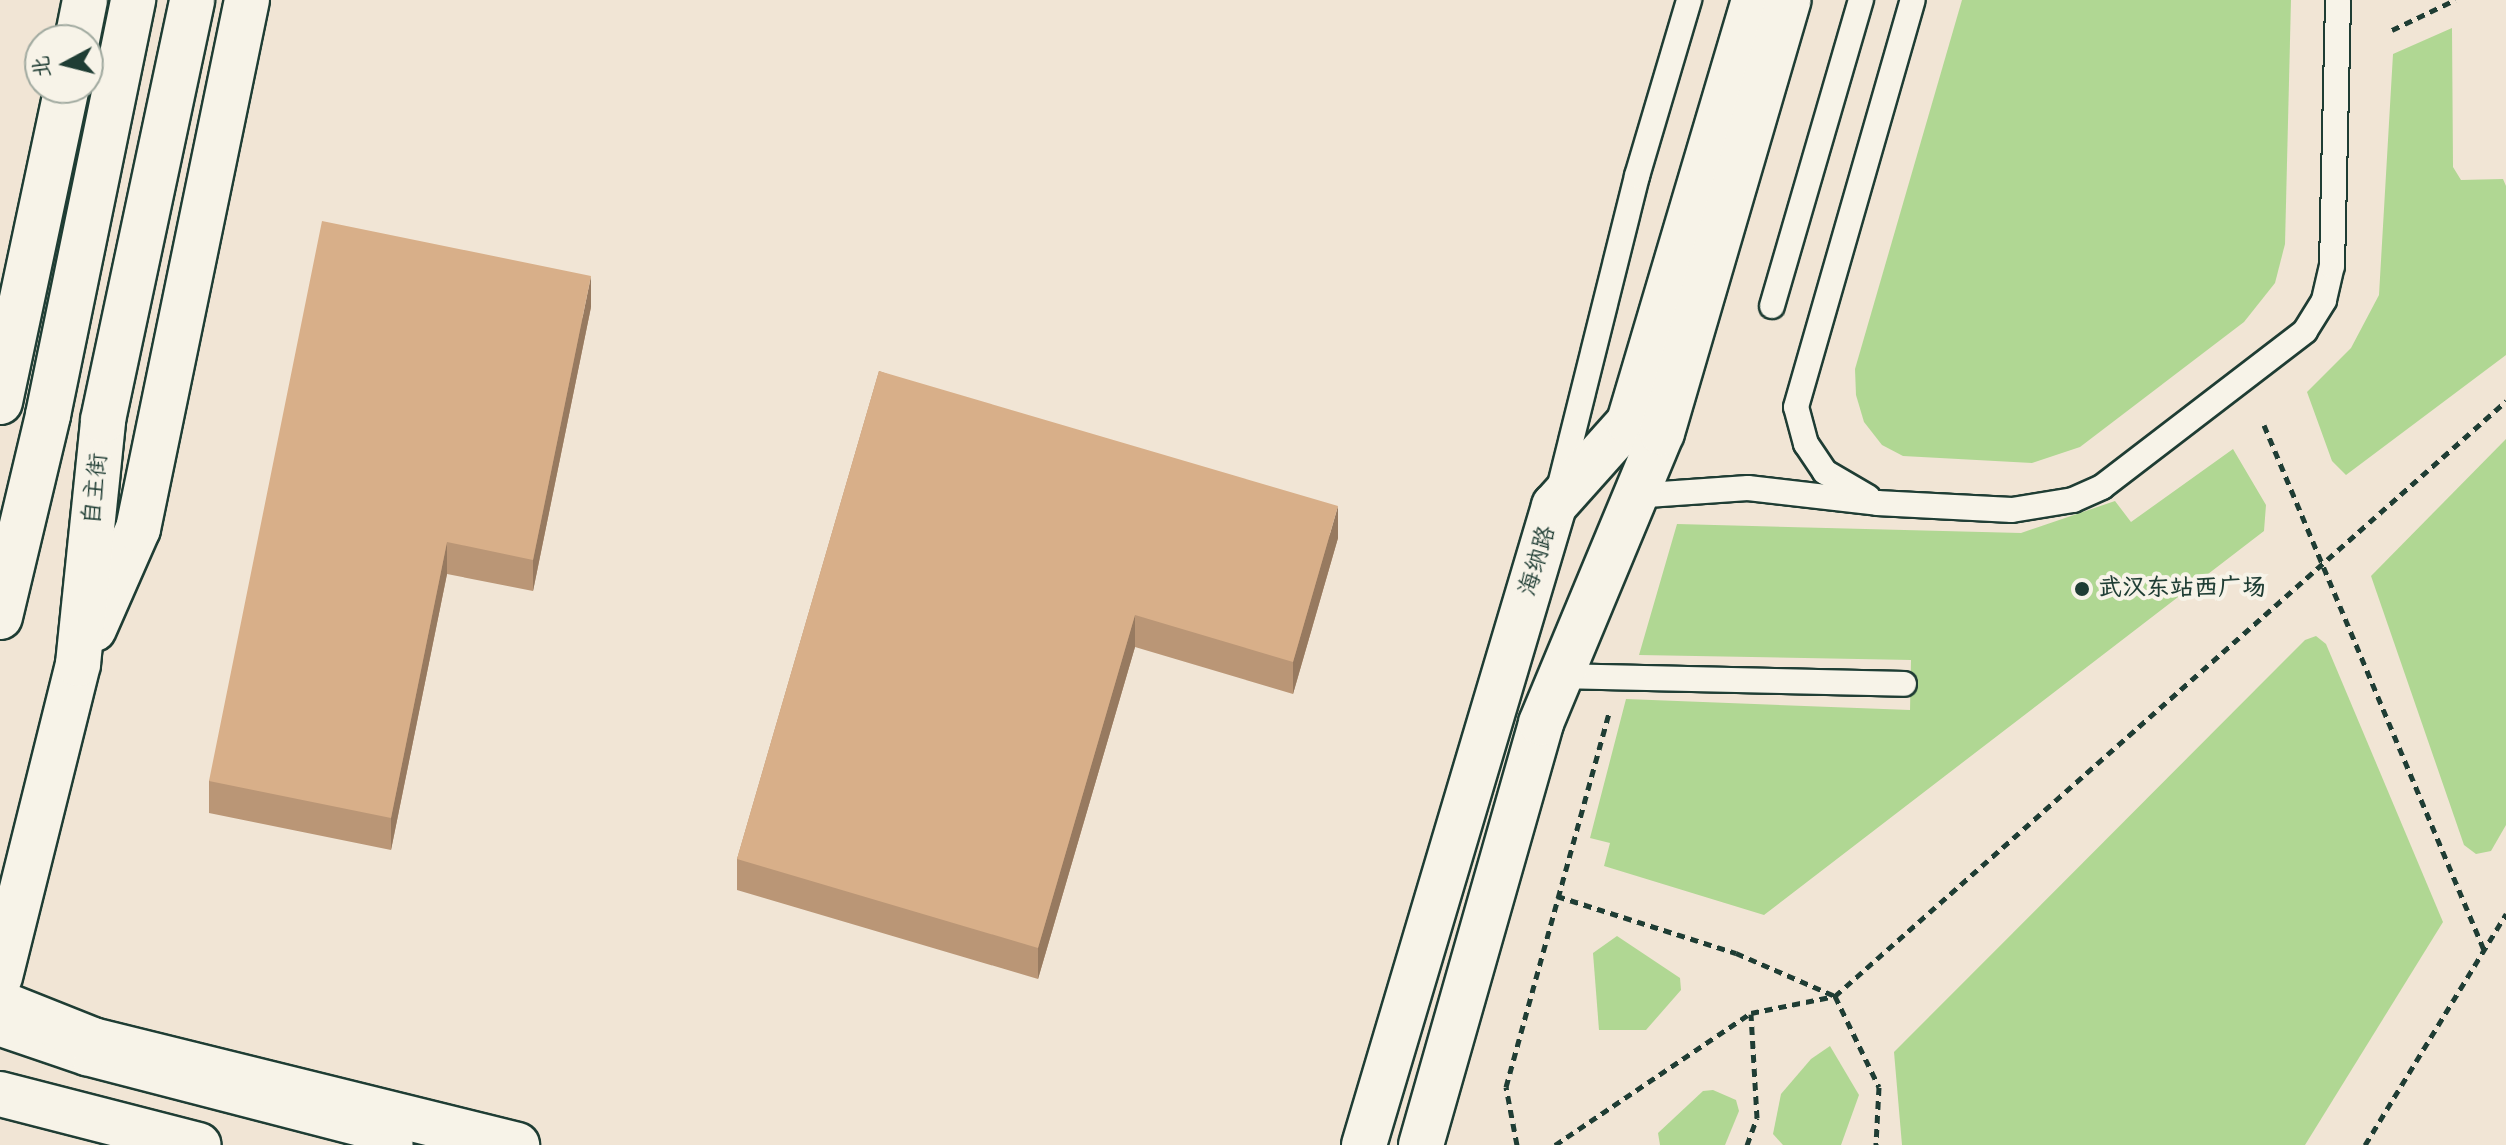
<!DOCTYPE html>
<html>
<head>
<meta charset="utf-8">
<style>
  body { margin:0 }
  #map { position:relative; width:2506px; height:1145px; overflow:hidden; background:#f1e5d5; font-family:"Architects Daughter","LXGW WenKai TC",sans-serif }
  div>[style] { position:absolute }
  .green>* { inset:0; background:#b0d793 }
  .path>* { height:5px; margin-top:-2.5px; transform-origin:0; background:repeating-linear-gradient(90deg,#1f3d34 0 8px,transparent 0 14px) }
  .roads { filter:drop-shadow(2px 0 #1f3d34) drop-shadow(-2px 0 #1f3d34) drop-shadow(0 2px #1f3d34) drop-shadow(0 -2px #1f3d34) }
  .lane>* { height:24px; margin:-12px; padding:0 12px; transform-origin:12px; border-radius:12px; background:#f7f3e8 }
  .secondary>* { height:44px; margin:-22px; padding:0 22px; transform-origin:22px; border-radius:22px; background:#f7f3e8 }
  .wall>* { inset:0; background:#ba9676 }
  .shaded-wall>* { inset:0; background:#977a60 }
  .building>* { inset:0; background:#d8af89 }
  .dots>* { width:22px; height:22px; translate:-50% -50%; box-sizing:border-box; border:4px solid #f7f3e8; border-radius:50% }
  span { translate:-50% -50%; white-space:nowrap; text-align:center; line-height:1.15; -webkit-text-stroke:8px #f7f3e8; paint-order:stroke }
  .street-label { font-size:24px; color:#1f3d34 }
  .poi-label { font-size:24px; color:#1f3d34; font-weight:700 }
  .left { translate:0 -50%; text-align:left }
  .north { position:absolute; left:24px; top:24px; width:80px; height:80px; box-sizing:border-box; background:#f7f3e8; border:2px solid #a1aaa0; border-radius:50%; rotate:263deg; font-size:22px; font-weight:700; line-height:32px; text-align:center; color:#1f3d34 }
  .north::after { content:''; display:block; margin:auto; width:28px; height:36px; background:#1f3d34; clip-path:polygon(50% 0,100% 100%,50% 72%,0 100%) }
</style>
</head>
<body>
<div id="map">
  <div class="green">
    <div style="clip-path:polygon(1962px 0,2291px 0,2285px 244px,2275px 283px,2244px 322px,2080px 447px,2032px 463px,1903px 456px,1882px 445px,1864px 422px,1856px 395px,1855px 369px)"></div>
    <div style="clip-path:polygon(2452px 28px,2453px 167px,2461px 180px,2503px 179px,2506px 186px,2506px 355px,2346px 475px,2332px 461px,2307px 392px,2351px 348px,2379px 295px,2393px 54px)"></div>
    <div style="clip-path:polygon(2506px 439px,2506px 825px,2491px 851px,2476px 854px,2464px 845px,2371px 576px)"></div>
    <div style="clip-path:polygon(2233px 449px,2266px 505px,2264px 531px,1764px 915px,1604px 866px,1610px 843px,1590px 838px,1626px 699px,1910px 710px,1911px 660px,1639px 655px,1677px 524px,2021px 533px,2115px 501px,2131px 522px)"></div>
    <div style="clip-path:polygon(2316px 636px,2326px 644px,2443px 922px,2305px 1145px,1902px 1145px,1894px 1052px,2305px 640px)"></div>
    <div style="clip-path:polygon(1617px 936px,1680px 978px,1681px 990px,1646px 1030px,1599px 1030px,1593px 953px)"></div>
    <div style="clip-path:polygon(1830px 1046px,1859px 1095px,1841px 1145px,1783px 1145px,1773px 1134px,1781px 1094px,1811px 1059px)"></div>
    <div style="clip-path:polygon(1713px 1090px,1736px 1100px,1739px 1111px,1725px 1145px,1660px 1145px,1658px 1133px,1703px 1091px)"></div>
  </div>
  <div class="path">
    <div style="left:2392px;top:30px;width:70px;rotate:-25.5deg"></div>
    <div style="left:2264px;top:425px;width:569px;rotate:67.26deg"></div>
    <div style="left:1557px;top:896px;width:188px;rotate:17.7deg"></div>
    <div style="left:1736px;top:953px;width:108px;rotate:23.5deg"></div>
    <div style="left:1835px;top:996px;width:101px;rotate:64.2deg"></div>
    <div style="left:1879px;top:1087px;width:58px;rotate:93deg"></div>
    <div style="left:1517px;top:1145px;width:59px;rotate:-100.7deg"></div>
    <div style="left:1506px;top:1087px;width:391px;rotate:-74.6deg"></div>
    <div style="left:1555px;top:1145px;width:236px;rotate:-34deg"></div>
    <div style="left:1751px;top:1013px;width:86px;rotate:-11.4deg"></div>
    <div style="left:1835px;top:996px;width:897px;rotate:-41.56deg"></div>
    <div style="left:1747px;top:1145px;width:29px;rotate:-70deg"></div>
    <div style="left:1757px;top:1118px;width:104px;rotate:-93.3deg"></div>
    <div style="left:2365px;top:1145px;width:271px;rotate:-58.6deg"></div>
  </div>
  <div class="roads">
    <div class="lane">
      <div style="left:1772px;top:306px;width:319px;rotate:-73.8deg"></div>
      <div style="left:1559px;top:489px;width:323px;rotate:-76deg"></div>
      <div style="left:1637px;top:176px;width:184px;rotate:-73.5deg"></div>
      <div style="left:1633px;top:496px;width:115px;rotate:-4deg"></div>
      <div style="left:1748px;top:488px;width:130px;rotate:6.6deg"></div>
      <div style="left:1877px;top:503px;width:135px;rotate:3deg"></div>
      <div style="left:2012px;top:510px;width:62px;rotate:-9.3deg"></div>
      <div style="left:2073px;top:500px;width:32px;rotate:-24deg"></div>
      <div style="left:2102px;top:487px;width:256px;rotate:-37.5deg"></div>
      <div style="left:2305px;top:331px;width:36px;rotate:-58deg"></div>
      <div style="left:2324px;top:300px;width:35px;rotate:-77deg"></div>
      <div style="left:2332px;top:266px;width:266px;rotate:-88.7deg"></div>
      <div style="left:1868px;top:497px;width:50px;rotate:-149.8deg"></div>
      <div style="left:1825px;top:472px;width:34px;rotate:-124deg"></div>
      <div style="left:1806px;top:444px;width:38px;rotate:-105deg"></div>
      <div style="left:1796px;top:407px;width:423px;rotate:-74deg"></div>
      <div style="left:1558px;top:676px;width:346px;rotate:1.3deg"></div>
      <div style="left:0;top:1034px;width:90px;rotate:18.8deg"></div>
      <div style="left:85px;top:1063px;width:326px;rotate:14.5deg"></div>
    </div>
    <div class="secondary">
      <div style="left:77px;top:40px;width:41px;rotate:-78.7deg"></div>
      <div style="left:0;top:402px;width:321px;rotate:-78deg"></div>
      <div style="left:0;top:617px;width:208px;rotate:-76.6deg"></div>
      <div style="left:48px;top:415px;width:424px;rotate:-78.4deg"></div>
      <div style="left:94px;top:629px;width:109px;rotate:-66.3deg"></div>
      <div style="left:138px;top:529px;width:540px;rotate:-78.36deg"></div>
      <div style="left:0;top:977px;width:323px;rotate:-76deg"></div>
      <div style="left:78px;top:664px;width:245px;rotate:-84.1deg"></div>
      <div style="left:103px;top:420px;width:429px;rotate:-78deg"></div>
      <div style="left:0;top:1003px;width:100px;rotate:21.7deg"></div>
      <div style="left:93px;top:1040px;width:437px;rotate:13.9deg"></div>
      <div style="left:0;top:1094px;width:205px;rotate:14.4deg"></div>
      <div style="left:1364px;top:1145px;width:667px;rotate:-73.44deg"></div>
      <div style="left:1554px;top:506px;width:113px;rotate:-48.2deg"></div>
      <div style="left:1629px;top:422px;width:440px;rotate:-73.5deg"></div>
      <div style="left:1421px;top:1145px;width:439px;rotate:-74.1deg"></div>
      <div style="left:1541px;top:723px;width:314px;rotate:-67.4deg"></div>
      <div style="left:1662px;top:433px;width:451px;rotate:-73.7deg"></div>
    </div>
  </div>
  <div class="wall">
    <div style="clip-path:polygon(591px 307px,533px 591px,447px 574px,391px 850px,209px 813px,209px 781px)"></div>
    <div style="clip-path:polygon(879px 371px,1338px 538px,1293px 694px,1135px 647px,1038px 979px,737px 890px,737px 859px)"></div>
  </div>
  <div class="shaded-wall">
    <div style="clip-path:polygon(591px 276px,591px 307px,533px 591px,533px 560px)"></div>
    <div style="clip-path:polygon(1338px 506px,1338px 538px,1293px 694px,1293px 662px)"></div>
    <div style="clip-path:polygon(447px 542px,447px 574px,391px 850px,391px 818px)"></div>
    <div style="clip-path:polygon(1135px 615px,1135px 647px,1038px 979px,1038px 948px)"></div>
  </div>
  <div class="building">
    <div style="clip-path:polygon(322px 221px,591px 276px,533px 560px,447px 542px,391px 818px,209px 781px)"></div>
    <div style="clip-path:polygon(879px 371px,1338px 506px,1293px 662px,1135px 615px,1038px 948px,737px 859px)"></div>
  </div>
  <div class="dots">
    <div style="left:2082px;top:589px;background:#1f3d34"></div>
  </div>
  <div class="street-label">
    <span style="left:96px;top:489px;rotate:-84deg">自主街</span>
    <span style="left:1538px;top:561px;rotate:-73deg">海纳路</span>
  </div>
  <div class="poi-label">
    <span class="left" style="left:2098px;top:589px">武汉东站西广场</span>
  </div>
  <div class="north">北</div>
</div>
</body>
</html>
